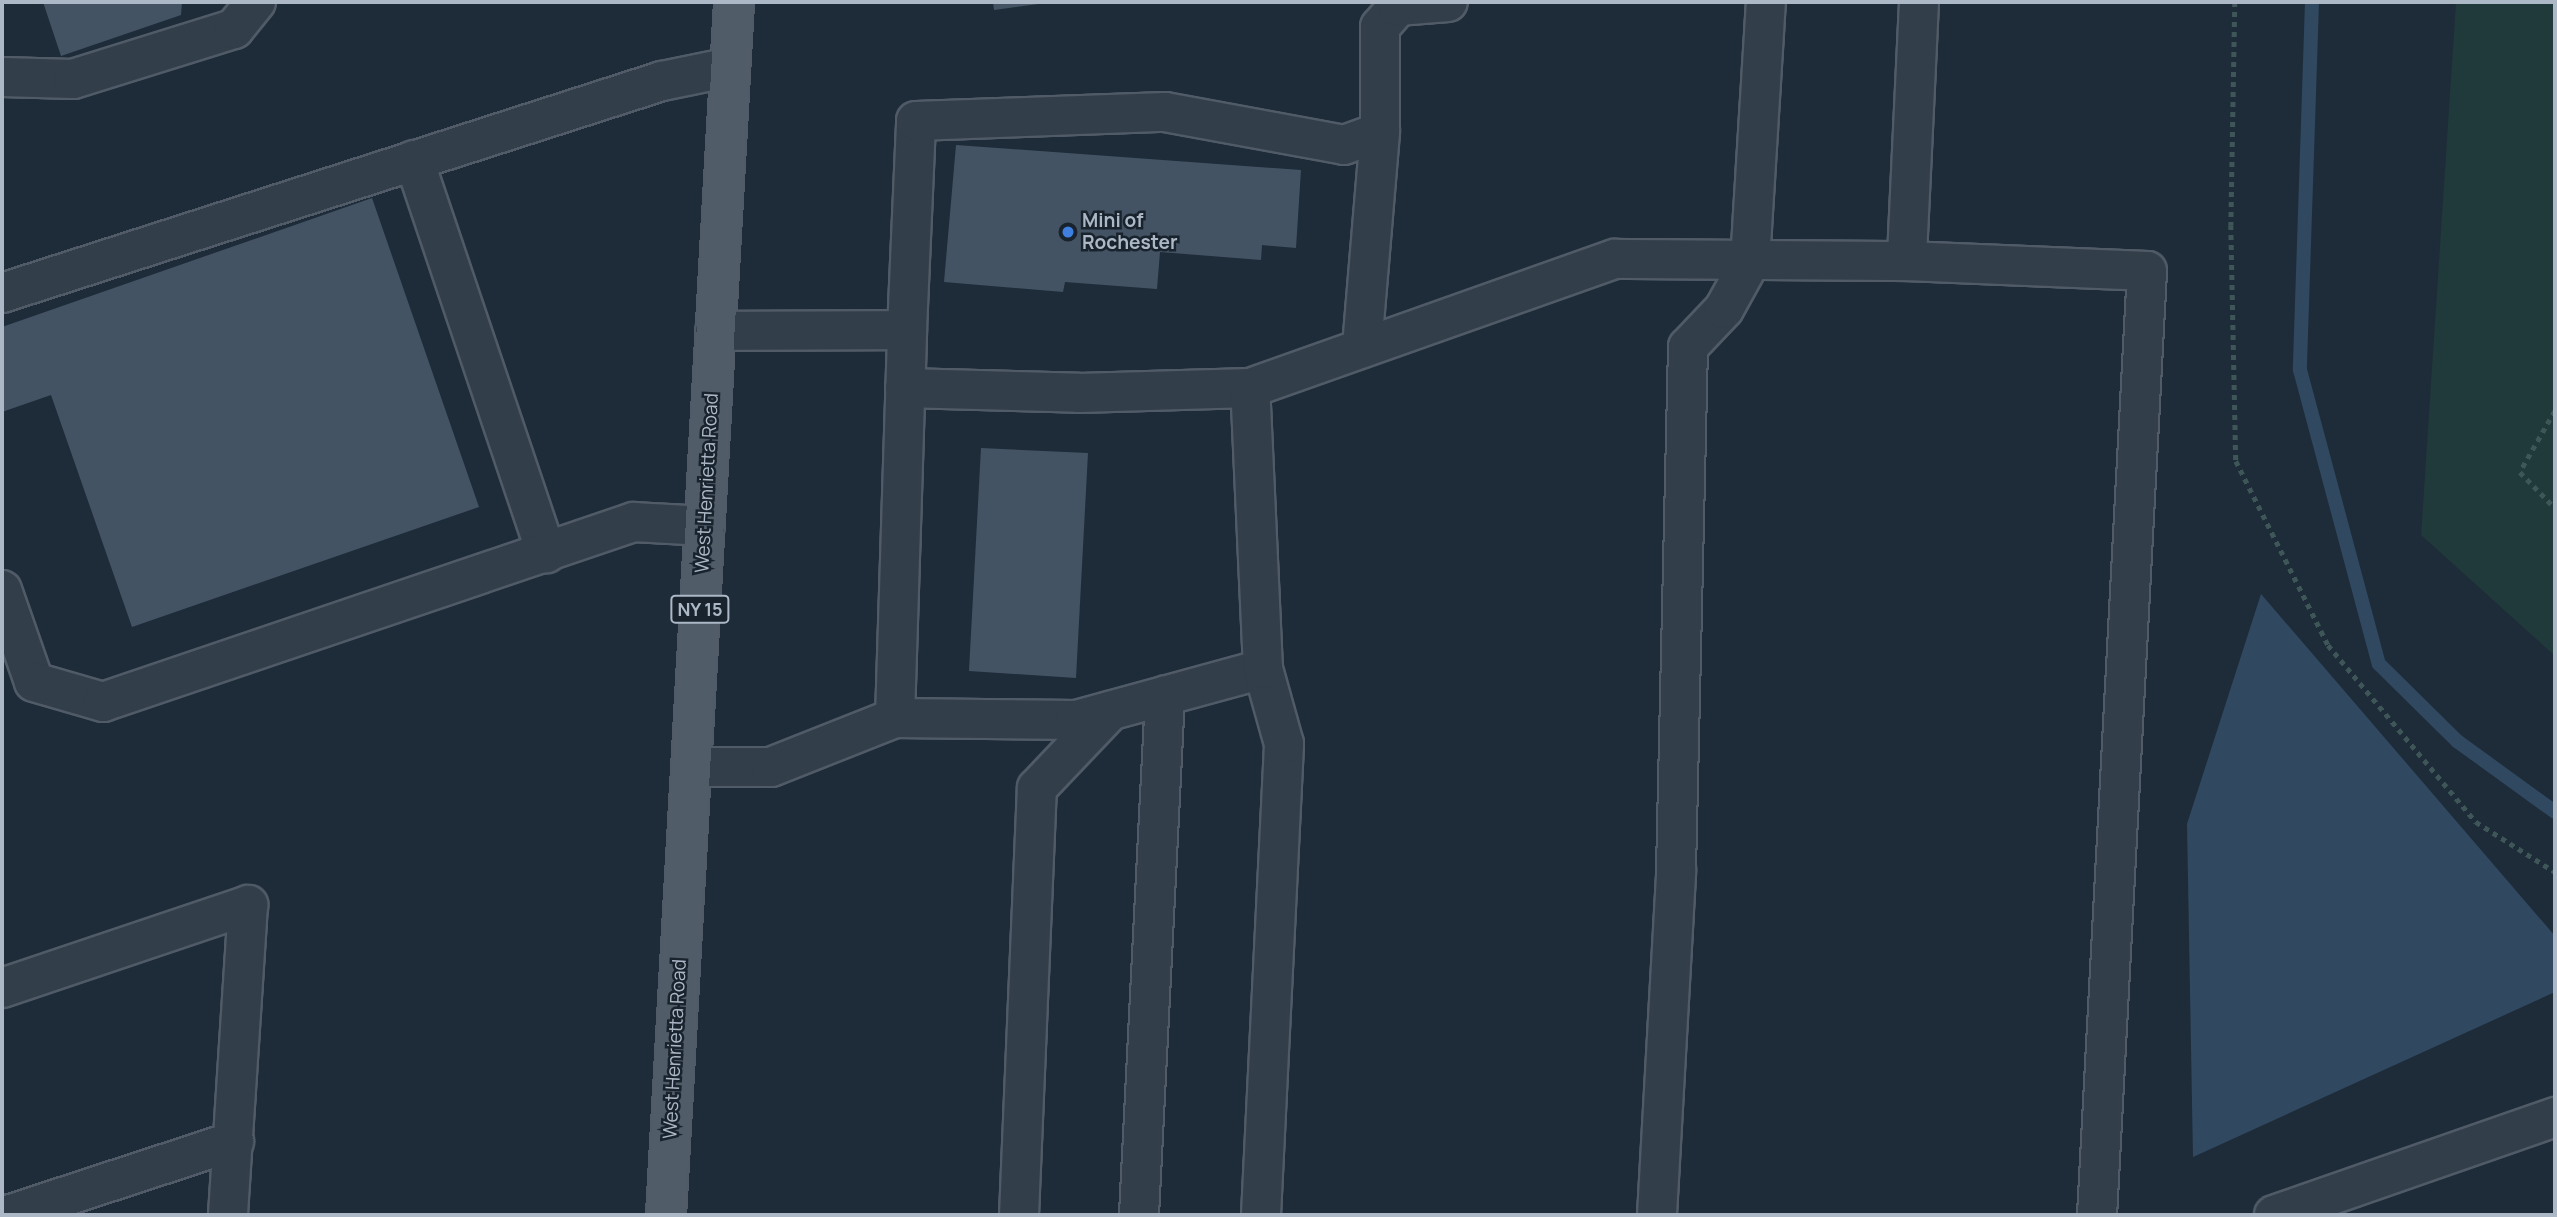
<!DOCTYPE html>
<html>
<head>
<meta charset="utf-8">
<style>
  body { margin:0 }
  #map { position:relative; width:2557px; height:1217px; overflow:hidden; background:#1e2c39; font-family:Manrope,sans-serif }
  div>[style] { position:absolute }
  .green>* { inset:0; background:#20393a }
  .water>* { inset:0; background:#304961 }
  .stream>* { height:14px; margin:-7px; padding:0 7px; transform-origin:7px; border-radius:7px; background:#304961 }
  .building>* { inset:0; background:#445363 }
  .path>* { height:4.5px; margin-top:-2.25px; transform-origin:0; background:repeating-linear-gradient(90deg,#3e5657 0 5px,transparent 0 10px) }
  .roads { filter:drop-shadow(2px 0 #505b67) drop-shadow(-2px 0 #505b67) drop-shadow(0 2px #505b67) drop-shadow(0 -2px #505b67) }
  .minor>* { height:38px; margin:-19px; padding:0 19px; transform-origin:19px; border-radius:19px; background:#323e49 }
  .major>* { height:38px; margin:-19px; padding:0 19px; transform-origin:19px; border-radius:19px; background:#505d69 }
  .dots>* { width:19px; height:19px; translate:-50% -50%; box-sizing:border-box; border:4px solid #18232d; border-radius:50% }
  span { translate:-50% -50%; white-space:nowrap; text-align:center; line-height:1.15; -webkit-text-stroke:5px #18232d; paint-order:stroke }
  .shield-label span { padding:2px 5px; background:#18232d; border:2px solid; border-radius:5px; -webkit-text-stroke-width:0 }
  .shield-label { font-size:18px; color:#acb8c6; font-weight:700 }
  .poi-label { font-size:19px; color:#acb8c6; font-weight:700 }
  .left { translate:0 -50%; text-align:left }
  .street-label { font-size:19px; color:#acb8c6 }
  .frame { position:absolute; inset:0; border:4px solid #acb8c6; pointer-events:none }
</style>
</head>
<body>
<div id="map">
  <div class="green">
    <div style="clip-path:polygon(2456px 2px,2555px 2px,2555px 656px,2421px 535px)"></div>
  </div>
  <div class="water">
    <div style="clip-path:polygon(2261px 594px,2555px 936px,2555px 992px,2193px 1157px,2187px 824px)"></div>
  </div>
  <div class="stream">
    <div style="left:2312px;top:2px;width:368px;rotate:91.9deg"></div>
    <div style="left:2300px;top:370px;width:304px;rotate:75deg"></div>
    <div style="left:2379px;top:664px;width:110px;rotate:44.6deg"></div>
    <div style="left:2457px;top:741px;width:121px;rotate:35.9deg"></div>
  </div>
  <div class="building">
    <div style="clip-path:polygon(43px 2px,182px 2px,181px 15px,61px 56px)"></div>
    <div style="clip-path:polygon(993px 2px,1046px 2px,1046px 3px,994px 10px)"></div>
    <div style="clip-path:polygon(956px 145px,1301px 170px,1296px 248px,1262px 245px,1261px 260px,1160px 252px,1157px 289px,1065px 282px,1063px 292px,944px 282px)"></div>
    <div style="clip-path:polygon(372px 198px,479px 507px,132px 627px,51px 395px,2px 412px,2px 327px)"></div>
    <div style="clip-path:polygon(981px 448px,1088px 453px,1076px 678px,969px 671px)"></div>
  </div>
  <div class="path">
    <div style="left:2235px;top:2px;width:223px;rotate:91deg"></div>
    <div style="left:2231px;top:225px;width:236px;rotate:88.8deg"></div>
    <div style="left:2236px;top:461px;width:206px;rotate:63.4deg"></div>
    <div style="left:2328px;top:645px;width:231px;rotate:50.1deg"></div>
    <div style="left:2476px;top:822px;width:93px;rotate:32.3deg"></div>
    <div style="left:2555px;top:411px;width:70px;rotate:119.8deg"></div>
    <div style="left:2520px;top:472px;width:50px;rotate:45.8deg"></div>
  </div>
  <div class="roads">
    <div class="minor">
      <div style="left:1919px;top:2px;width:259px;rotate:92.7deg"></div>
      <div style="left:1907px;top:261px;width:240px;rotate:2.4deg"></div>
      <div style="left:2147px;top:271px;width:945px;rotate:93.03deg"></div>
      <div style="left:2px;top:77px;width:71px;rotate:1.6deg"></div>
      <div style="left:73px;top:79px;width:169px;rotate:-17.3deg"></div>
      <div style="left:234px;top:29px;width:35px;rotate:-51deg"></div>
      <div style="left:414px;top:160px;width:415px;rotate:71.4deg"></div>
      <div style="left:2px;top:293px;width:693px;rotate:-17.81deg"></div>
      <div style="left:662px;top:81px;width:69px;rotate:-11.6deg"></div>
      <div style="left:715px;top:331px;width:192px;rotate:-0.3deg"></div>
      <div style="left:907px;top:330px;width:209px;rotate:-87.5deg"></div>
      <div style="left:916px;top:121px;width:249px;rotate:-2.1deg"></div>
      <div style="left:1165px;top:112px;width:182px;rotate:10.4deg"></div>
      <div style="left:1344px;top:145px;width:38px;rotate:-20deg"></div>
      <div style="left:1380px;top:132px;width:105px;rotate:-90deg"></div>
      <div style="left:1380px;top:27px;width:28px;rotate:-49deg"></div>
      <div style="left:1398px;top:6px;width:50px;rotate:-4.6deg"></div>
      <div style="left:1362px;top:347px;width:216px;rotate:-85.2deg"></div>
      <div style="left:905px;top:388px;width:174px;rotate:1.6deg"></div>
      <div style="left:1079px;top:393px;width:171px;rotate:-1.7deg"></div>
      <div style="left:2px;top:590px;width:97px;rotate:70.8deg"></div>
      <div style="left:34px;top:682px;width:72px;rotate:16.2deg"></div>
      <div style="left:103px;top:702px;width:561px;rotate:-18.73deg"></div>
      <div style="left:634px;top:522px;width:71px;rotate:3.2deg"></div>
      <div style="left:895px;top:718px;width:181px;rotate:0.6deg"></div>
      <div style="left:1076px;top:720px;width:194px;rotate:-15.3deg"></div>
      <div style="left:691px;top:767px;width:80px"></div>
      <div style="left:771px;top:767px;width:133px;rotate:-21.6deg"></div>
      <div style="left:895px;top:718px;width:388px;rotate:-88.2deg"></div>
      <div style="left:2px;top:988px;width:260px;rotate:-18.6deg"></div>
      <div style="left:248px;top:905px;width:311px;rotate:93.7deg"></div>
      <div style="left:8px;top:1215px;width:238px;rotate:-18.1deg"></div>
      <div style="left:1019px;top:1215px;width:427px;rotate:-87.6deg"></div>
      <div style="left:1037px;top:788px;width:106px;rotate:-46.5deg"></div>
      <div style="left:1139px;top:1215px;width:520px;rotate:-87.13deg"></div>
      <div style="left:1261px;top:1215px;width:472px;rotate:-87.2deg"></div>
      <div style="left:1284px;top:744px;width:78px;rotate:-105.6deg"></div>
      <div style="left:1263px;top:669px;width:281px;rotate:-92.6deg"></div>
      <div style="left:1250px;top:388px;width:387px;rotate:-19.5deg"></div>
      <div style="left:1615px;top:259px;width:292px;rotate:0.4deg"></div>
      <div style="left:1657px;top:1215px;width:345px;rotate:-86.8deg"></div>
      <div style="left:1676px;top:871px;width:524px;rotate:-88.69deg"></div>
      <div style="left:1688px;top:347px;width:52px;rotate:-46.5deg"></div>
      <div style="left:1724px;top:309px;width:54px;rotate:-61deg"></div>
      <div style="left:1750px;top:262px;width:260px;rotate:-86.5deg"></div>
      <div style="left:2274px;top:1215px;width:298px;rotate:-19.2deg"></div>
    </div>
    <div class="major">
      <div style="left:666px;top:1215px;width:1215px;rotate:-86.79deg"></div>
    </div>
  </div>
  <div class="dots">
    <div style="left:1068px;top:232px;background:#3f7fe0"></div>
  </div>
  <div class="shield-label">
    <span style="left:700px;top:609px">NY 15</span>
  </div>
  <div class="poi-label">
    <span class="left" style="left:1082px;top:232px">Mini of<br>Rochester</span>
  </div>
  <div class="street-label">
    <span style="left:707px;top:483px;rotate:-87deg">West Henrietta Road</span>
    <span style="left:675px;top:1049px;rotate:-87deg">West Henrietta Road</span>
  </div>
  <div class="frame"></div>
</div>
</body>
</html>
